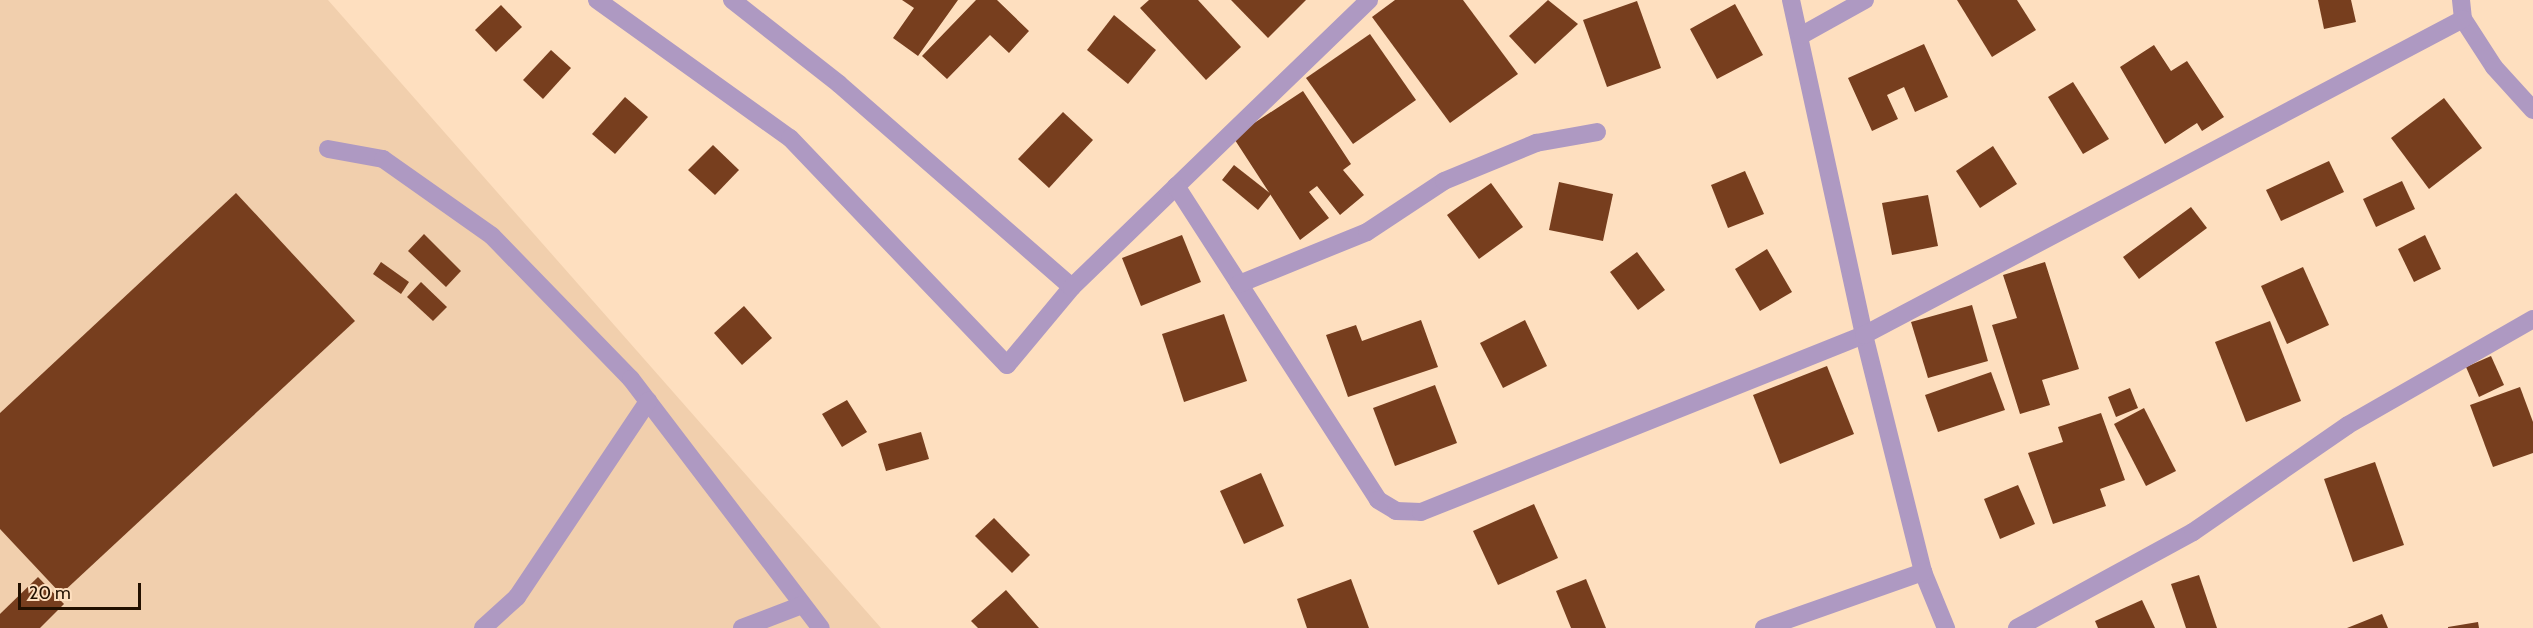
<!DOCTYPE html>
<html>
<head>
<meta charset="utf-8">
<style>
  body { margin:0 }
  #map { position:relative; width:2533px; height:628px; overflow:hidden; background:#fedfbf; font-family:Cabin,sans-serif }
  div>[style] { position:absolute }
  .built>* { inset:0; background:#f1cfad }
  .building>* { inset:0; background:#773e1e }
  .service>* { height:18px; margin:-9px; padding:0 9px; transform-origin:9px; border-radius:9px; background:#ae99c2 }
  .minor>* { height:18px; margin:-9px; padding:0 9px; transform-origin:9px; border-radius:9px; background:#ae99c2 }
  span { translate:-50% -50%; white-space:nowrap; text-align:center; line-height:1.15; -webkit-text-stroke:6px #fedfbf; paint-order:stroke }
  .scale { position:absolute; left:18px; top:583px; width:123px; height:27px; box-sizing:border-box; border:3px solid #221000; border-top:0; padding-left:8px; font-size:18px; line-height:21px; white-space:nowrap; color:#221000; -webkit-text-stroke:4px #fedfbf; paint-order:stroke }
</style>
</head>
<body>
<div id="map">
  <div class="built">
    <div style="clip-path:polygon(0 0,328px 0,881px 628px,0 628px)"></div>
  </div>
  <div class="building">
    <div style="clip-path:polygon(902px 0,958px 0,918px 56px,893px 38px,914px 8px)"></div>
    <div style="clip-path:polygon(976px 0,997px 0,1029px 31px,1009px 53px,990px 35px,947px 79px,922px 56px)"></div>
    <div style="clip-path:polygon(1149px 0,1198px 0,1241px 47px,1206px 80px,1140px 8px)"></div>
    <div style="clip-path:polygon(1231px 0,1306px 0,1268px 38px)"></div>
    <div style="clip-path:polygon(1395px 0,1463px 0,1518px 74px,1450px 123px,1372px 17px)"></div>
    <div style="clip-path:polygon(1548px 0,1578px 24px,1535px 64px,1509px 36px)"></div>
    <div style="clip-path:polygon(1957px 0,2017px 0,2036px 30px,1992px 57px)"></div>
    <div style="clip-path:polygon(2318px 0,2351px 0,2356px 22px,2324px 29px)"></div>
    <div style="clip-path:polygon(1637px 1px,1661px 68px,1607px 87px,1583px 20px)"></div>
    <div style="clip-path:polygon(1735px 4px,1763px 55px,1717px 79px,1690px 29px)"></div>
    <div style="clip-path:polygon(501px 5px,522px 27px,496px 52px,475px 30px)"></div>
    <div style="clip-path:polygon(1114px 15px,1156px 50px,1128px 84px,1087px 50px)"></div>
    <div style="clip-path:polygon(1370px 34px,1416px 100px,1353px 144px,1306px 78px)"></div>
    <div style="clip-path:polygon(1924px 44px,1948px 97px,1915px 112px,1904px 87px,1887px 95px,1898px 119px,1872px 131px,1848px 78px)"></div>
    <div style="clip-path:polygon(2154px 45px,2171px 71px,2187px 61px,2224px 117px,2202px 131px,2197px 123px,2165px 144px,2120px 67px)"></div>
    <div style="clip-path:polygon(551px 50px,571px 68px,543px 99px,523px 80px)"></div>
    <div style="clip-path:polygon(2073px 82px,2109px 139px,2083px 154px,2048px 97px)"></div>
    <div style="clip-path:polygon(1303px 91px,1351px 164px,1343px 170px,1364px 195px,1340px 215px,1317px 186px,1309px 192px,1329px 218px,1300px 240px,1233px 137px)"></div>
    <div style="clip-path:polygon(625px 97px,648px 117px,615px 154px,592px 134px)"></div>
    <div style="clip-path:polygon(2444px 98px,2482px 148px,2429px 189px,2391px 138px)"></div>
    <div style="clip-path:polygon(1063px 112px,1093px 140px,1049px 188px,1018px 159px)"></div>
    <div style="clip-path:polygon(713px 145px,739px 170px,715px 195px,688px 170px)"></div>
    <div style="clip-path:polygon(1993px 146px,2017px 184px,1980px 208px,1956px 171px)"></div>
    <div style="clip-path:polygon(2329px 161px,2344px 192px,2281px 221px,2266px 190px)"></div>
    <div style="clip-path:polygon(1234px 165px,1271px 194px,1258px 210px,1222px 180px)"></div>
    <div style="clip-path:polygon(1745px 171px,1764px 214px,1728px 228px,1711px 185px)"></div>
    <div style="clip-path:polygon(2402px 181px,2415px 209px,2376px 227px,2363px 199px)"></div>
    <div style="clip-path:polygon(1559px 182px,1613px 194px,1603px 241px,1549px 230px)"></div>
    <div style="clip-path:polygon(1491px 183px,1523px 227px,1479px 259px,1447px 215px)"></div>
    <div style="clip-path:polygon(236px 193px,355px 321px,61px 594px,0 529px,0 413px)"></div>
    <div style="clip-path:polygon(1928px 195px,1938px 246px,1892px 255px,1882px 203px)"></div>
    <div style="clip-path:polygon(2191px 207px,2207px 228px,2139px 279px,2123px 257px)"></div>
    <div style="clip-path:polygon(424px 234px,461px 271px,446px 287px,408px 251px)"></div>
    <div style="clip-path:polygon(1182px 235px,1201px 282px,1141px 306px,1122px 258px)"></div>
    <div style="clip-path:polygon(2425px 235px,2441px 269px,2414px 282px,2398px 249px)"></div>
    <div style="clip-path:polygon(1767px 249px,1792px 292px,1760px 311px,1735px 269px)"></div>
    <div style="clip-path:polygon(1637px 252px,1665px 290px,1638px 310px,1610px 272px)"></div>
    <div style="clip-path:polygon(381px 262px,409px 282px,401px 294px,373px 274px)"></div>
    <div style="clip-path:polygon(2045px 262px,2079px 369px,2042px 380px,2050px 405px,2020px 414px,1992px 325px,2017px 318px,2003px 275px)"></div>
    <div style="clip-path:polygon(2303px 267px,2329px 325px,2287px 344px,2261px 286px)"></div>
    <div style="clip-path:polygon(421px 282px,447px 307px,433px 321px,407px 297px)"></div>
    <div style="clip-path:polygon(1972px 305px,1988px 361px,1928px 378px,1911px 322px)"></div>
    <div style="clip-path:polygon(744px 306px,772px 338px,742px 365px,714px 333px)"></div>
    <div style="clip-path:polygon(1224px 314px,1247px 381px,1184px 402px,1162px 334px)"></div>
    <div style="clip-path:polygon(1421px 320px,1438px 367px,1348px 397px,1326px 335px,1356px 325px,1362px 341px)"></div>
    <div style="clip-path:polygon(1525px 320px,1547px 366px,1503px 388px,1480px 343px)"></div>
    <div style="clip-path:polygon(2270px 321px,2301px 401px,2246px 422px,2215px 342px)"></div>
    <div style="clip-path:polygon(2491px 356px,2504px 385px,2479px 397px,2466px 367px)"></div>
    <div style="clip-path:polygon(1827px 366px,1854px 434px,1780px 464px,1753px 395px)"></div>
    <div style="clip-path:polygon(1991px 372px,2005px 410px,1938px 432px,1925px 395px)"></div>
    <div style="clip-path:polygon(1435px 385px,1457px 443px,1395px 466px,1373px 408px)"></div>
    <div style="clip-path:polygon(2520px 387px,2533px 422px,2533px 453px,2493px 467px,2470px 405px)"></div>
    <div style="clip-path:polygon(2130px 388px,2138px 408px,2116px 417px,2108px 397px)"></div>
    <div style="clip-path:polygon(847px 400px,867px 432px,842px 447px,822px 414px)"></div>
    <div style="clip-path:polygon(2144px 408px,2176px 471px,2146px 486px,2114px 424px)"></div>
    <div style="clip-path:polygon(2101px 413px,2125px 480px,2100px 489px,2106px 506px,2053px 524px,2028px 453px,2063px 442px,2058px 427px)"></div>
    <div style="clip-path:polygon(921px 432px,929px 459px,886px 471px,878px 444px)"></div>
    <div style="clip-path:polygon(2375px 462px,2404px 545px,2353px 562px,2324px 479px)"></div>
    <div style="clip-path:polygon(1261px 473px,1284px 526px,1244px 544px,1220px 491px)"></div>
    <div style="clip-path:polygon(2018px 485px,2035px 524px,2000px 539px,1984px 499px)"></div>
    <div style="clip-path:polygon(1534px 504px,1558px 558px,1498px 585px,1473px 531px)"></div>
    <div style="clip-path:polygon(994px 518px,1030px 555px,1012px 573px,975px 536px)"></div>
    <div style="clip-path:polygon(2199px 575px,2217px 628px,2186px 628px,2171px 584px)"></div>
    <div style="clip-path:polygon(38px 577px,64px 604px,40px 628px,0 628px,0 614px)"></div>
    <div style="clip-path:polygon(1351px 579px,1369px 628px,1307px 628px,1297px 599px)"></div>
    <div style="clip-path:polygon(1586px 579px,1606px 628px,1571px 628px,1556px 591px)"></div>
    <div style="clip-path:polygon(1006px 590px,1039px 628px,978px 628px,971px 621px)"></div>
    <div style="clip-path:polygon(2142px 600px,2155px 628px,2098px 628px,2095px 621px)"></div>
    <div style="clip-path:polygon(2382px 614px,2388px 628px,2347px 628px)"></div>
    <div style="clip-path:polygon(2478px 622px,2479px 628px,2448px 628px,2448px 627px)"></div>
  </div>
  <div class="service">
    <div style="left:597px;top:0;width:237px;rotate:35.6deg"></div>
    <div style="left:790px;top:138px;width:314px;rotate:46.3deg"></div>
    <div style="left:1007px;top:365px;width:102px;rotate:-50.2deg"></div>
    <div style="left:328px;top:149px;width:56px;rotate:10.3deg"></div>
    <div style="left:383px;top:159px;width:133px;rotate:35.2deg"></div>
    <div style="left:492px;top:236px;width:199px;rotate:45.8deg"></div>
    <div style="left:631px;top:379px;width:313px;rotate:52.7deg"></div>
    <div style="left:483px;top:628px;width:46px;rotate:-42.4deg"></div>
    <div style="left:517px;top:597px;width:236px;rotate:-56.2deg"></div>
    <div style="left:742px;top:628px;width:64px;rotate:-21deg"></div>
  </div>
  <div class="minor">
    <div style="left:732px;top:0;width:136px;rotate:38.1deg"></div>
    <div style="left:839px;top:84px;width:309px;rotate:41.1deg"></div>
    <div style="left:1072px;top:287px;width:413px;rotate:-44deg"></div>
    <div style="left:1791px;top:0;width:343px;rotate:77.7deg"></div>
    <div style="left:1864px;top:335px;width:244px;rotate:76deg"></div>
    <div style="left:1923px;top:572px;width:61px;rotate:67.7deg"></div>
    <div style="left:2461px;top:0;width:19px;rotate:84deg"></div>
    <div style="left:2463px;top:19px;width:57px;rotate:57.1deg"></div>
    <div style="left:2494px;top:67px;width:58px;rotate:47.8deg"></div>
    <div style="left:1802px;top:35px;width:72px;rotate:-29.1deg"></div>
    <div style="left:1176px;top:186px;width:373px;rotate:57.2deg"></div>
    <div style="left:1378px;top:500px;width:21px;rotate:31deg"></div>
    <div style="left:1396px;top:511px;width:25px;rotate:2deg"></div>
    <div style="left:1421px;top:512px;width:477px;rotate:-21.8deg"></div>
    <div style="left:1864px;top:335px;width:677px;rotate:-27.81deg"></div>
    <div style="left:1239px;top:284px;width:138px;rotate:-22.1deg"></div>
    <div style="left:1367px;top:232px;width:92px;rotate:-33.5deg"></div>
    <div style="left:1444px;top:181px;width:100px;rotate:-22.4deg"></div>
    <div style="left:1536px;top:143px;width:62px;rotate:-10.2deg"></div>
    <div style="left:1764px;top:628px;width:169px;rotate:-19.4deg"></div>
    <div style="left:2017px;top:628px;width:200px;rotate:-28.6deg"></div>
    <div style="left:2193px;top:532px;width:188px;rotate:-34.6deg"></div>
    <div style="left:2348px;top:425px;width:213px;rotate:-29.8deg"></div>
  </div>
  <div class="scale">20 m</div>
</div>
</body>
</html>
